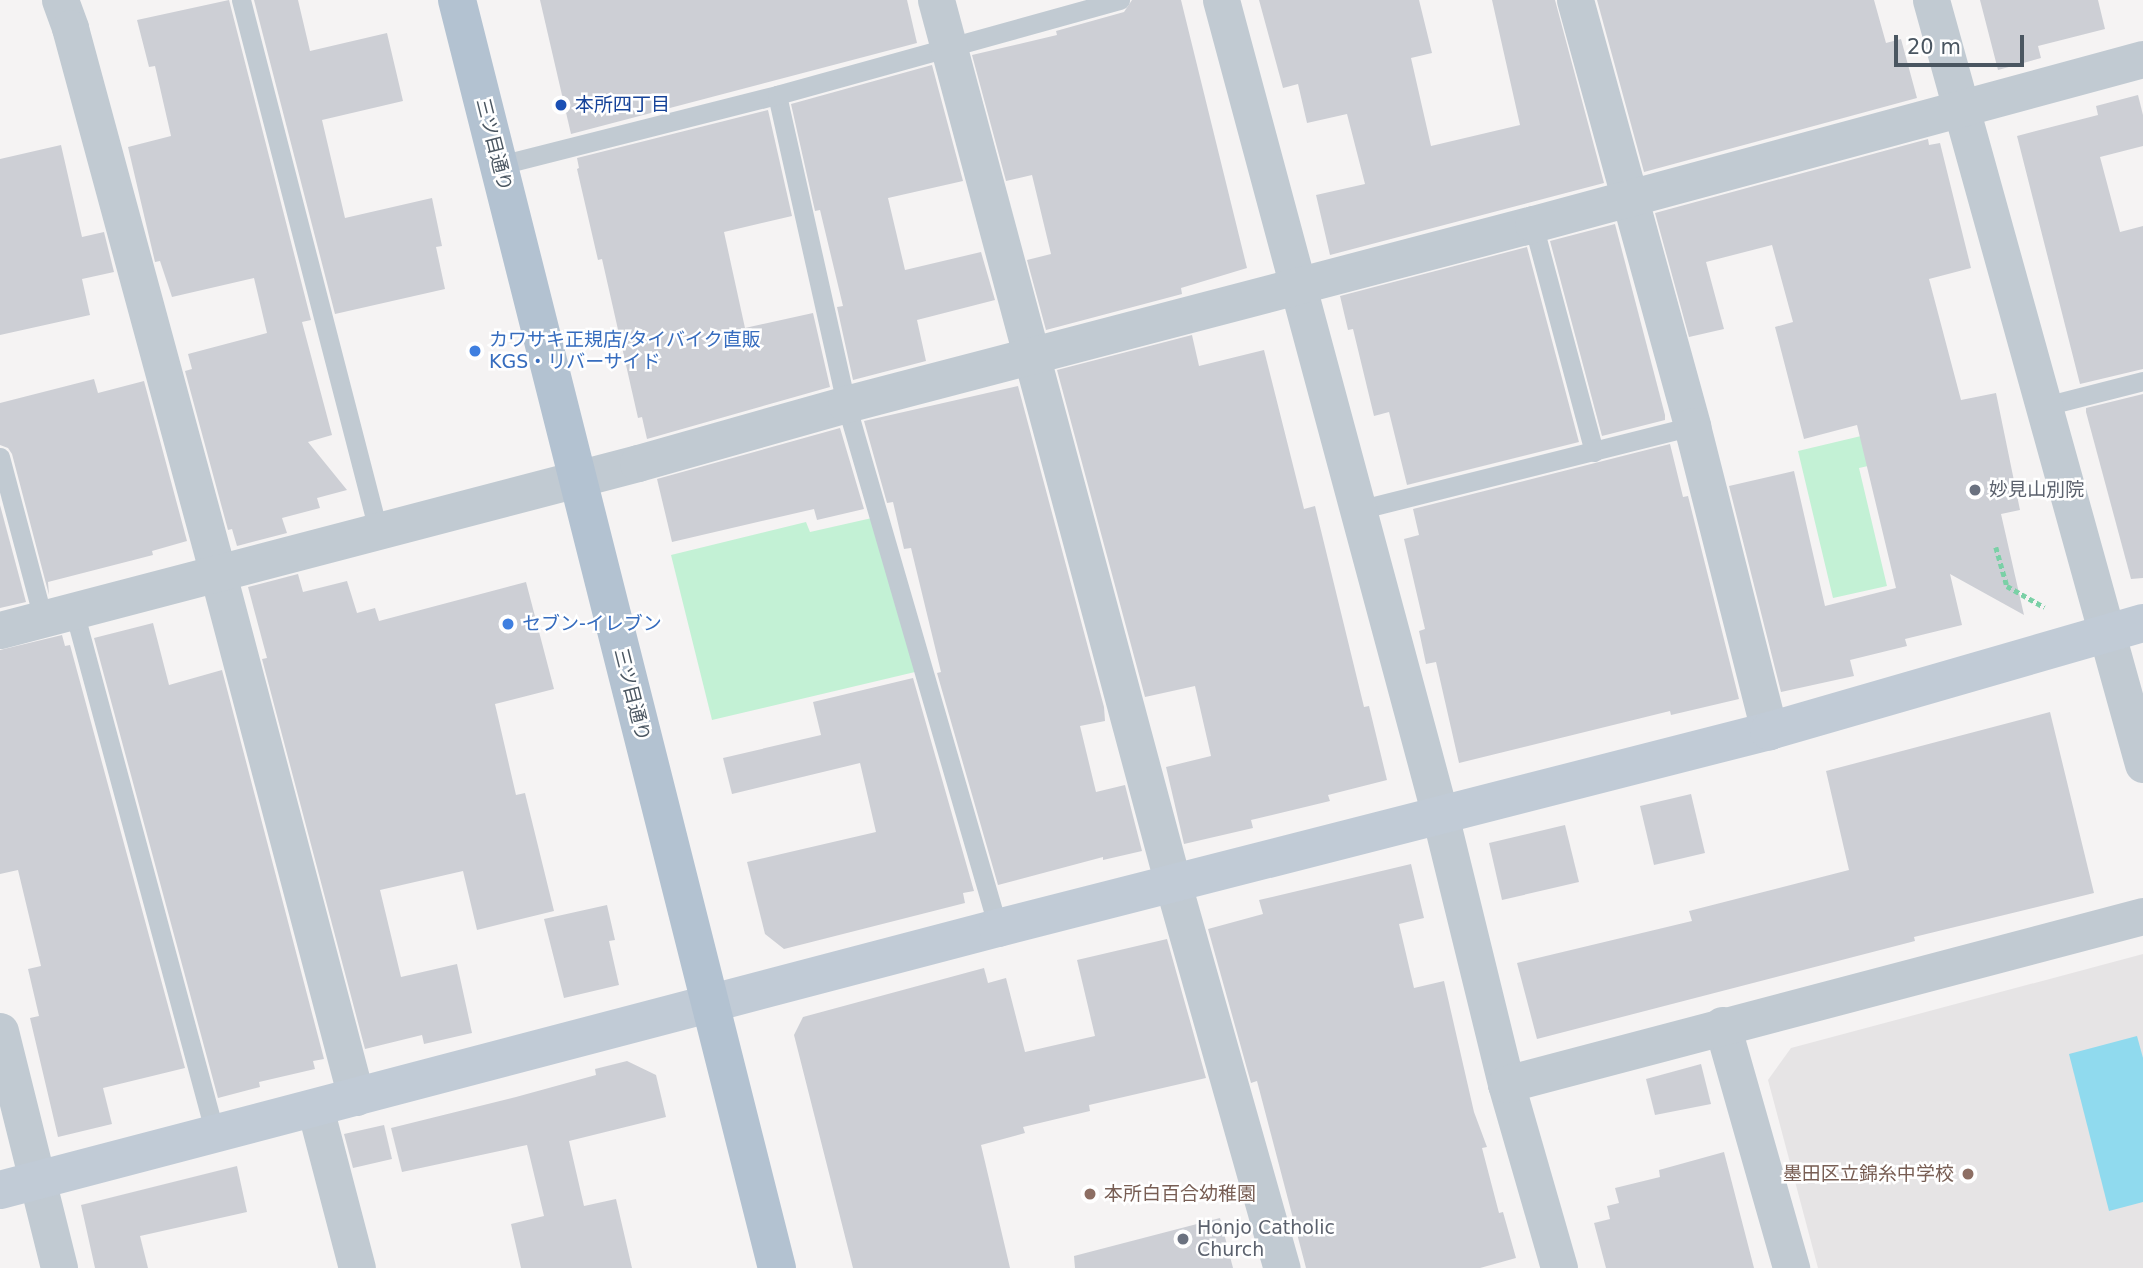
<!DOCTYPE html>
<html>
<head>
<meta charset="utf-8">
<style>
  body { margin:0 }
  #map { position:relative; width:2143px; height:1268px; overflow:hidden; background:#f5f3f3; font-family:"DejaVu Sans","Noto Sans JP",sans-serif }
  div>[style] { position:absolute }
  .education>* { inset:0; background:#e6e4e5 }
  .green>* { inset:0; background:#c3f1d5 }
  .water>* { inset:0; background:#90daee }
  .building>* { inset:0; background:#cdcfd5 }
  .path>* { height:4.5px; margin-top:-2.25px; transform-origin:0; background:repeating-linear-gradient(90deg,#7ad0a6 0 5px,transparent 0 8.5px) }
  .lane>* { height:19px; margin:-9.5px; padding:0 9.5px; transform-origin:9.5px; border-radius:9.5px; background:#c1cad2 }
  .street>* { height:37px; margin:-18.5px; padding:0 18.5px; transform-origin:18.5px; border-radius:18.5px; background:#c1cad2 }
  .secondary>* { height:38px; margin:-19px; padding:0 19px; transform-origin:19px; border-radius:19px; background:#c1cbd6 }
  .primary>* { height:38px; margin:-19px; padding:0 19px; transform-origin:19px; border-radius:19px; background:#b3c2d1 }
  .dots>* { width:19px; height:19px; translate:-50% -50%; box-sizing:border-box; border:4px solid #fff; border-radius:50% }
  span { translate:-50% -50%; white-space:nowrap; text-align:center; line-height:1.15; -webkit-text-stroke:5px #fff; paint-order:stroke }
  .transit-label { font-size:19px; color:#164399 }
  .left { translate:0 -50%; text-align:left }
  .street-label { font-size:19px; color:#4a5661 }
  .shop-label { font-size:19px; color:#366cbe }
  .worship-label { font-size:19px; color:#5b616d }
  .education-label { font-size:19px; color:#785e54 }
  .right { translate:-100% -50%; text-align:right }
  .scale { position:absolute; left:1894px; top:35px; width:130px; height:32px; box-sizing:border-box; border:4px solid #4a5661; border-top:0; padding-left:9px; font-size:21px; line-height:24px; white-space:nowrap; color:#4a5661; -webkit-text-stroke:5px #fff; paint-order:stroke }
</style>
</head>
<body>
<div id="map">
  <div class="education">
    <div style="clip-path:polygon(2143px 954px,2143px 1268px,1818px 1268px,1768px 1080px,1791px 1048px)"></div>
  </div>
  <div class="green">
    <div style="clip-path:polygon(1920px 422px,1927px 453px,1859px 468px,1887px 586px,1833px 598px,1798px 451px)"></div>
    <div style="clip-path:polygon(872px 518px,915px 672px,712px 720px,671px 555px,806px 522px,810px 532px)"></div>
  </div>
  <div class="water">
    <div style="clip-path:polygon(2137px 1036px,2143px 1058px,2143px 1202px,2109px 1211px,2069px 1054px)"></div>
  </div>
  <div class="building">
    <div style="clip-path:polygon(229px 0,311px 320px,302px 322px,332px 435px,308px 442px,347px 490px,317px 498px,320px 508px,282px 518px,287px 533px,237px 546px,232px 529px,228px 530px,185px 371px,192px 369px,188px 354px,267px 333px,254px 278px,172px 297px,160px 261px,155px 262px,128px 147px,171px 136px,155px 66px,149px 67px,137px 20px)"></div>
    <div style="clip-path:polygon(254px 0,298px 0,310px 51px,387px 33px,403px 101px,322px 120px,345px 218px,432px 198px,442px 246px,436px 247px,445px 289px,335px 314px)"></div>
    <div style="clip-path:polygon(540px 0,907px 0,917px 43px,571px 134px)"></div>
    <div style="clip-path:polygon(1132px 0,1181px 0,1247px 268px,1181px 288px,1182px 294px,1046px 330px,1027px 260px,1051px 254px,1032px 175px,1006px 181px,972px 55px,1057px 35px,1056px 31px,1124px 12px)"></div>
    <div style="clip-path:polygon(1259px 0,1419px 0,1432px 53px,1411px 58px,1431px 146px,1520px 125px,1492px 0,1555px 0,1604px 183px,1330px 255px,1316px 195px,1365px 184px,1347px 114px,1307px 123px,1298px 84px,1283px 88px)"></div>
    <div style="clip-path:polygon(1597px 0,1874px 0,1886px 43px,1901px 39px,1917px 98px,1644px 172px)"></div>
    <div style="clip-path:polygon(1980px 0,2098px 0,2105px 29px,2038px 46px,2041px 58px,1998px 70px)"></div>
    <div style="clip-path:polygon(932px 65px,963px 181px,888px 198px,905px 270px,981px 252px,995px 300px,917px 320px,926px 361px,853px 380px,837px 307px,843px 306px,820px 210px,815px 211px,791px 104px)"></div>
    <div style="clip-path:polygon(2138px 95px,2143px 115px,2143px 146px,2100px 157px,2120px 232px,2143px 226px,2143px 369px,2080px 384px,2017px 136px,2098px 115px,2096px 106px)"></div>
    <div style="clip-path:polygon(768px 110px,792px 216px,724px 232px,745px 328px,813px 313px,830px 387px,647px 439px,642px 417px,638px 418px,602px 259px,598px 260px,577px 169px,579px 168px,577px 158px)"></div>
    <div style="clip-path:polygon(1928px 139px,1929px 145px,1940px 143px,1971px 268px,1929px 279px,1961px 400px,1996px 393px,2020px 510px,2001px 514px,2024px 615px,1950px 574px,1962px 625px,1905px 639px,1907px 646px,1850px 660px,1854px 676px,1781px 692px,1729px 486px,1794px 471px,1825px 606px,1896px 588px,1857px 425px,1804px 439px,1775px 327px,1793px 322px,1772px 245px,1706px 262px,1724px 329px,1689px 337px,1655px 213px)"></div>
    <div style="clip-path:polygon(61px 145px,82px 237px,104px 232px,114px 272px,82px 279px,90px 315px,0 335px,0 159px)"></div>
    <div style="clip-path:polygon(1615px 224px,1665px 415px,1665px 420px,1602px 436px,1550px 241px)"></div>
    <div style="clip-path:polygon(1527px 247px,1579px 442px,1407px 485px,1389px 412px,1374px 416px,1353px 329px,1348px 330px,1340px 296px)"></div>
    <div style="clip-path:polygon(1192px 335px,1199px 366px,1264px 350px,1304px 509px,1315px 506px,1364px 707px,1369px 706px,1387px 780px,1328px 795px,1330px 801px,1251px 820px,1253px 828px,1184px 844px,1166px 767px,1211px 756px,1195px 686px,1145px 697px,1057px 370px)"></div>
    <div style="clip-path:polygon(94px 379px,98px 393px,144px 381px,187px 541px,152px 551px,153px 555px,48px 582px,49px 595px,12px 454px,8px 448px,0 445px,0 403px)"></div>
    <div style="clip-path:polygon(1018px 386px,1104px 707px,1105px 721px,1080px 726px,1096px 792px,1125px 785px,1142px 851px,1103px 860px,1103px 857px,998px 885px,937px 673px,941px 672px,911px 548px,904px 549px,893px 502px,887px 503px,864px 421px)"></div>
    <div style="clip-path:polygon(2143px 394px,2143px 578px,2131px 579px,2086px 412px,2086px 408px)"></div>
    <div style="clip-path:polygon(840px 428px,864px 509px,817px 520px,814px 509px,672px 542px,657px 479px)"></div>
    <div style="clip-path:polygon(1670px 444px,1683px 497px,1688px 496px,1739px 699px,1671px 715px,1670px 711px,1459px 763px,1436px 662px,1426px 664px,1419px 631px,1425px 629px,1404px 539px,1419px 535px,1413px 509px)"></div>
    <div style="clip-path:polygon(0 505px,26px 602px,0 608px)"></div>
    <div style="clip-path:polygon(298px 574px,303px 592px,347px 581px,357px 613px,375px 608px,379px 621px,526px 582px,554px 689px,495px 704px,516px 795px,525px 793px,554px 911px,477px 930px,463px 871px,380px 890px,401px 977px,457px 964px,472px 1033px,424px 1044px,422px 1035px,365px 1049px,262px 659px,267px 658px,248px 587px)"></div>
    <div style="clip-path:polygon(153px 623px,169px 685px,222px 670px,324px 1059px,313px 1061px,315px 1069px,259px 1082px,260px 1087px,218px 1098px,94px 638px)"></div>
    <div style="clip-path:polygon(62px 635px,65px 646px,70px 645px,185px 1068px,103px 1088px,112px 1124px,58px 1137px,30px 1018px,39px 1016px,28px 969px,41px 966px,18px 870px,0 874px,0 650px)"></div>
    <div style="clip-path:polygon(913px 678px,974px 891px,963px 893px,965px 903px,784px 949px,765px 934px,747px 862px,876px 832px,860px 763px,732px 794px,723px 758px,821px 735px,813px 702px)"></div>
    <div style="clip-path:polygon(2050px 712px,2094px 893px,1914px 937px,1915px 941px,1537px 1039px,1517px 963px,1692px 921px,1689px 911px,1849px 870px,1826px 771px)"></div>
    <div style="clip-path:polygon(1691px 794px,1705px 853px,1654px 865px,1640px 806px)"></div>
    <div style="clip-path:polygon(1565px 825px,1579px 882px,1502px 900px,1489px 843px)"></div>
    <div style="clip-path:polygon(1411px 864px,1424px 918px,1399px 924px,1414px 988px,1444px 981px,1474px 1112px,1487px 1147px,1482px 1148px,1499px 1213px,1503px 1212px,1516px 1258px,1480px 1268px,1306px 1268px,1257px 1081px,1251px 1083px,1208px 929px,1263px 914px,1259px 900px)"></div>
    <div style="clip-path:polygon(607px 905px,615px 940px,609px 941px,619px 985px,564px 998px,544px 919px)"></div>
    <div style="clip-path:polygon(1167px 939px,1206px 1078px,1089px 1105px,1090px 1111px,1023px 1127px,1025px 1133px,981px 1145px,1010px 1268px,853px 1268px,794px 1035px,803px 1017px,984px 968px,988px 983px,1006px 978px,1025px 1052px,1095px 1036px,1077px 960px)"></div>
    <div style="clip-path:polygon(627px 1061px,656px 1075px,666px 1117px,569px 1141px,584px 1206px,616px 1199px,632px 1268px,521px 1268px,511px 1224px,544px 1216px,527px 1145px,402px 1172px,391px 1128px,516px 1097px,596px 1075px,595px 1069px)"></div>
    <div style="clip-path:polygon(1701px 1064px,1711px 1104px,1655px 1115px,1646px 1079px)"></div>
    <div style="clip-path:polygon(384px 1125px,392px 1159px,353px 1168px,344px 1134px)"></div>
    <div style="clip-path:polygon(1724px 1152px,1754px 1268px,1606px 1268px,1594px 1223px,1610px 1219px,1607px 1206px,1619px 1203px,1615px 1188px,1660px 1177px,1659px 1170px)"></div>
    <div style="clip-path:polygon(237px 1166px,247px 1212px,140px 1236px,148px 1268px,95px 1268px,81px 1205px)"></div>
    <div style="clip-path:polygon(1220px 1218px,1233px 1268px,1075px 1268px,1074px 1256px)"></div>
  </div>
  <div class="path">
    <div style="left:1996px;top:547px;width:41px;rotate:74.2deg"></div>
    <div style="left:2007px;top:586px;width:43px;rotate:29.6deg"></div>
  </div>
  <div class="lane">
    <div style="left:241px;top:0;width:547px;rotate:75.51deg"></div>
    <div style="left:777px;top:95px;width:317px;rotate:77.4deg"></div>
    <div style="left:846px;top:404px;width:546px;rotate:73.82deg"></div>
    <div style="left:500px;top:165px;width:286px;rotate:-14.2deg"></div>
    <div style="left:777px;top:95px;width:356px;rotate:-15.5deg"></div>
    <div style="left:1533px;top:224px;width:236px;rotate:75deg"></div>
    <div style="left:2045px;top:406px;width:101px;rotate:-14.3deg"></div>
    <div style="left:0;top:457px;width:168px;rotate:75.1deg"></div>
    <div style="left:1358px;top:510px;width:344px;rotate:-14.1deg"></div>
    <div style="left:74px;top:611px;width:542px;rotate:74.91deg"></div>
  </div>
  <div class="street">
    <div style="left:60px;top:0;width:30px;rotate:70deg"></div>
    <div style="left:70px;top:28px;width:566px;rotate:74.83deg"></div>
    <div style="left:218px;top:574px;width:541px;rotate:75.22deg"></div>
    <div style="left:936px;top:0;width:915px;rotate:74.99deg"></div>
    <div style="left:1173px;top:884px;width:399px;rotate:74.2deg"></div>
    <div style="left:1221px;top:0;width:844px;rotate:74.96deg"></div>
    <div style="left:1440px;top:815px;width:277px;rotate:76.2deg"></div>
    <div style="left:1506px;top:1084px;width:191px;rotate:73.9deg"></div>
    <div style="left:1575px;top:0;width:442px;rotate:74.6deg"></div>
    <div style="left:1692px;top:426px;width:315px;rotate:75.8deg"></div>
    <div style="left:1931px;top:0;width:793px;rotate:74.49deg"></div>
    <div style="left:0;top:630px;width:659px;rotate:-14.67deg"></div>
    <div style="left:638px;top:463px;width:216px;rotate:-15.8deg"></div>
    <div style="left:846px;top:404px;width:710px;rotate:-14.68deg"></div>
    <div style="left:1533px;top:224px;width:632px;rotate:-15.14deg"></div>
    <div style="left:1722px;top:1025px;width:253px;rotate:74.1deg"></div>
    <div style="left:0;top:1031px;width:244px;rotate:76deg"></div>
    <div style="left:1506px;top:1084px;width:659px;rotate:-14.77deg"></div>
    <div style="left:315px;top:1108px;width:165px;rotate:75.3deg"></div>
  </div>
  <div class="secondary">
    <div style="left:0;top:1190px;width:1032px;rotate:-14.71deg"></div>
    <div style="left:998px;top:928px;width:796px;rotate:-14.33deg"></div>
    <div style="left:1769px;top:731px;width:389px;rotate:-16.1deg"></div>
  </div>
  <div class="primary">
    <div style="left:457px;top:0;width:1308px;rotate:75.84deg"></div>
  </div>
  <div class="dots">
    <div style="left:561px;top:105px;background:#1a4fb4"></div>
    <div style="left:475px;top:351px;background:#3f7fe0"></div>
    <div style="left:1975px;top:490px;background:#6b7280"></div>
    <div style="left:508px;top:624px;background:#3f7fe0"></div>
    <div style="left:1968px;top:1174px;background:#8d6e63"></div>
    <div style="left:1090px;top:1194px;background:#8d6e63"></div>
    <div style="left:1183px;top:1239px;background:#6b7280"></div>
  </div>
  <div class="transit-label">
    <span class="left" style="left:575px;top:105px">本所四丁目</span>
  </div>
  <div class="street-label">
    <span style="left:494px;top:145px;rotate:76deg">三ツ目通り</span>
    <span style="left:632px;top:695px;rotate:76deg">三ツ目通り</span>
  </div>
  <div class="shop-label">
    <span class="left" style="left:489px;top:351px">カワサキ正規店/タイバイク直販<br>KGS・リバーサイド</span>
    <span class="left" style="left:522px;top:624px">セブン-イレブン</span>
  </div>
  <div class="worship-label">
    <span class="left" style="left:1989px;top:490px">妙見山別院</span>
    <span class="left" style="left:1197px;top:1239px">Honjo Catholic<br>Church</span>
  </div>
  <div class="education-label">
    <span class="right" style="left:1954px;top:1174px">墨田区立錦糸中学校</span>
    <span class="left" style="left:1104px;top:1194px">本所白百合幼稚園</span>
  </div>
  <div class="scale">20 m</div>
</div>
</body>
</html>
